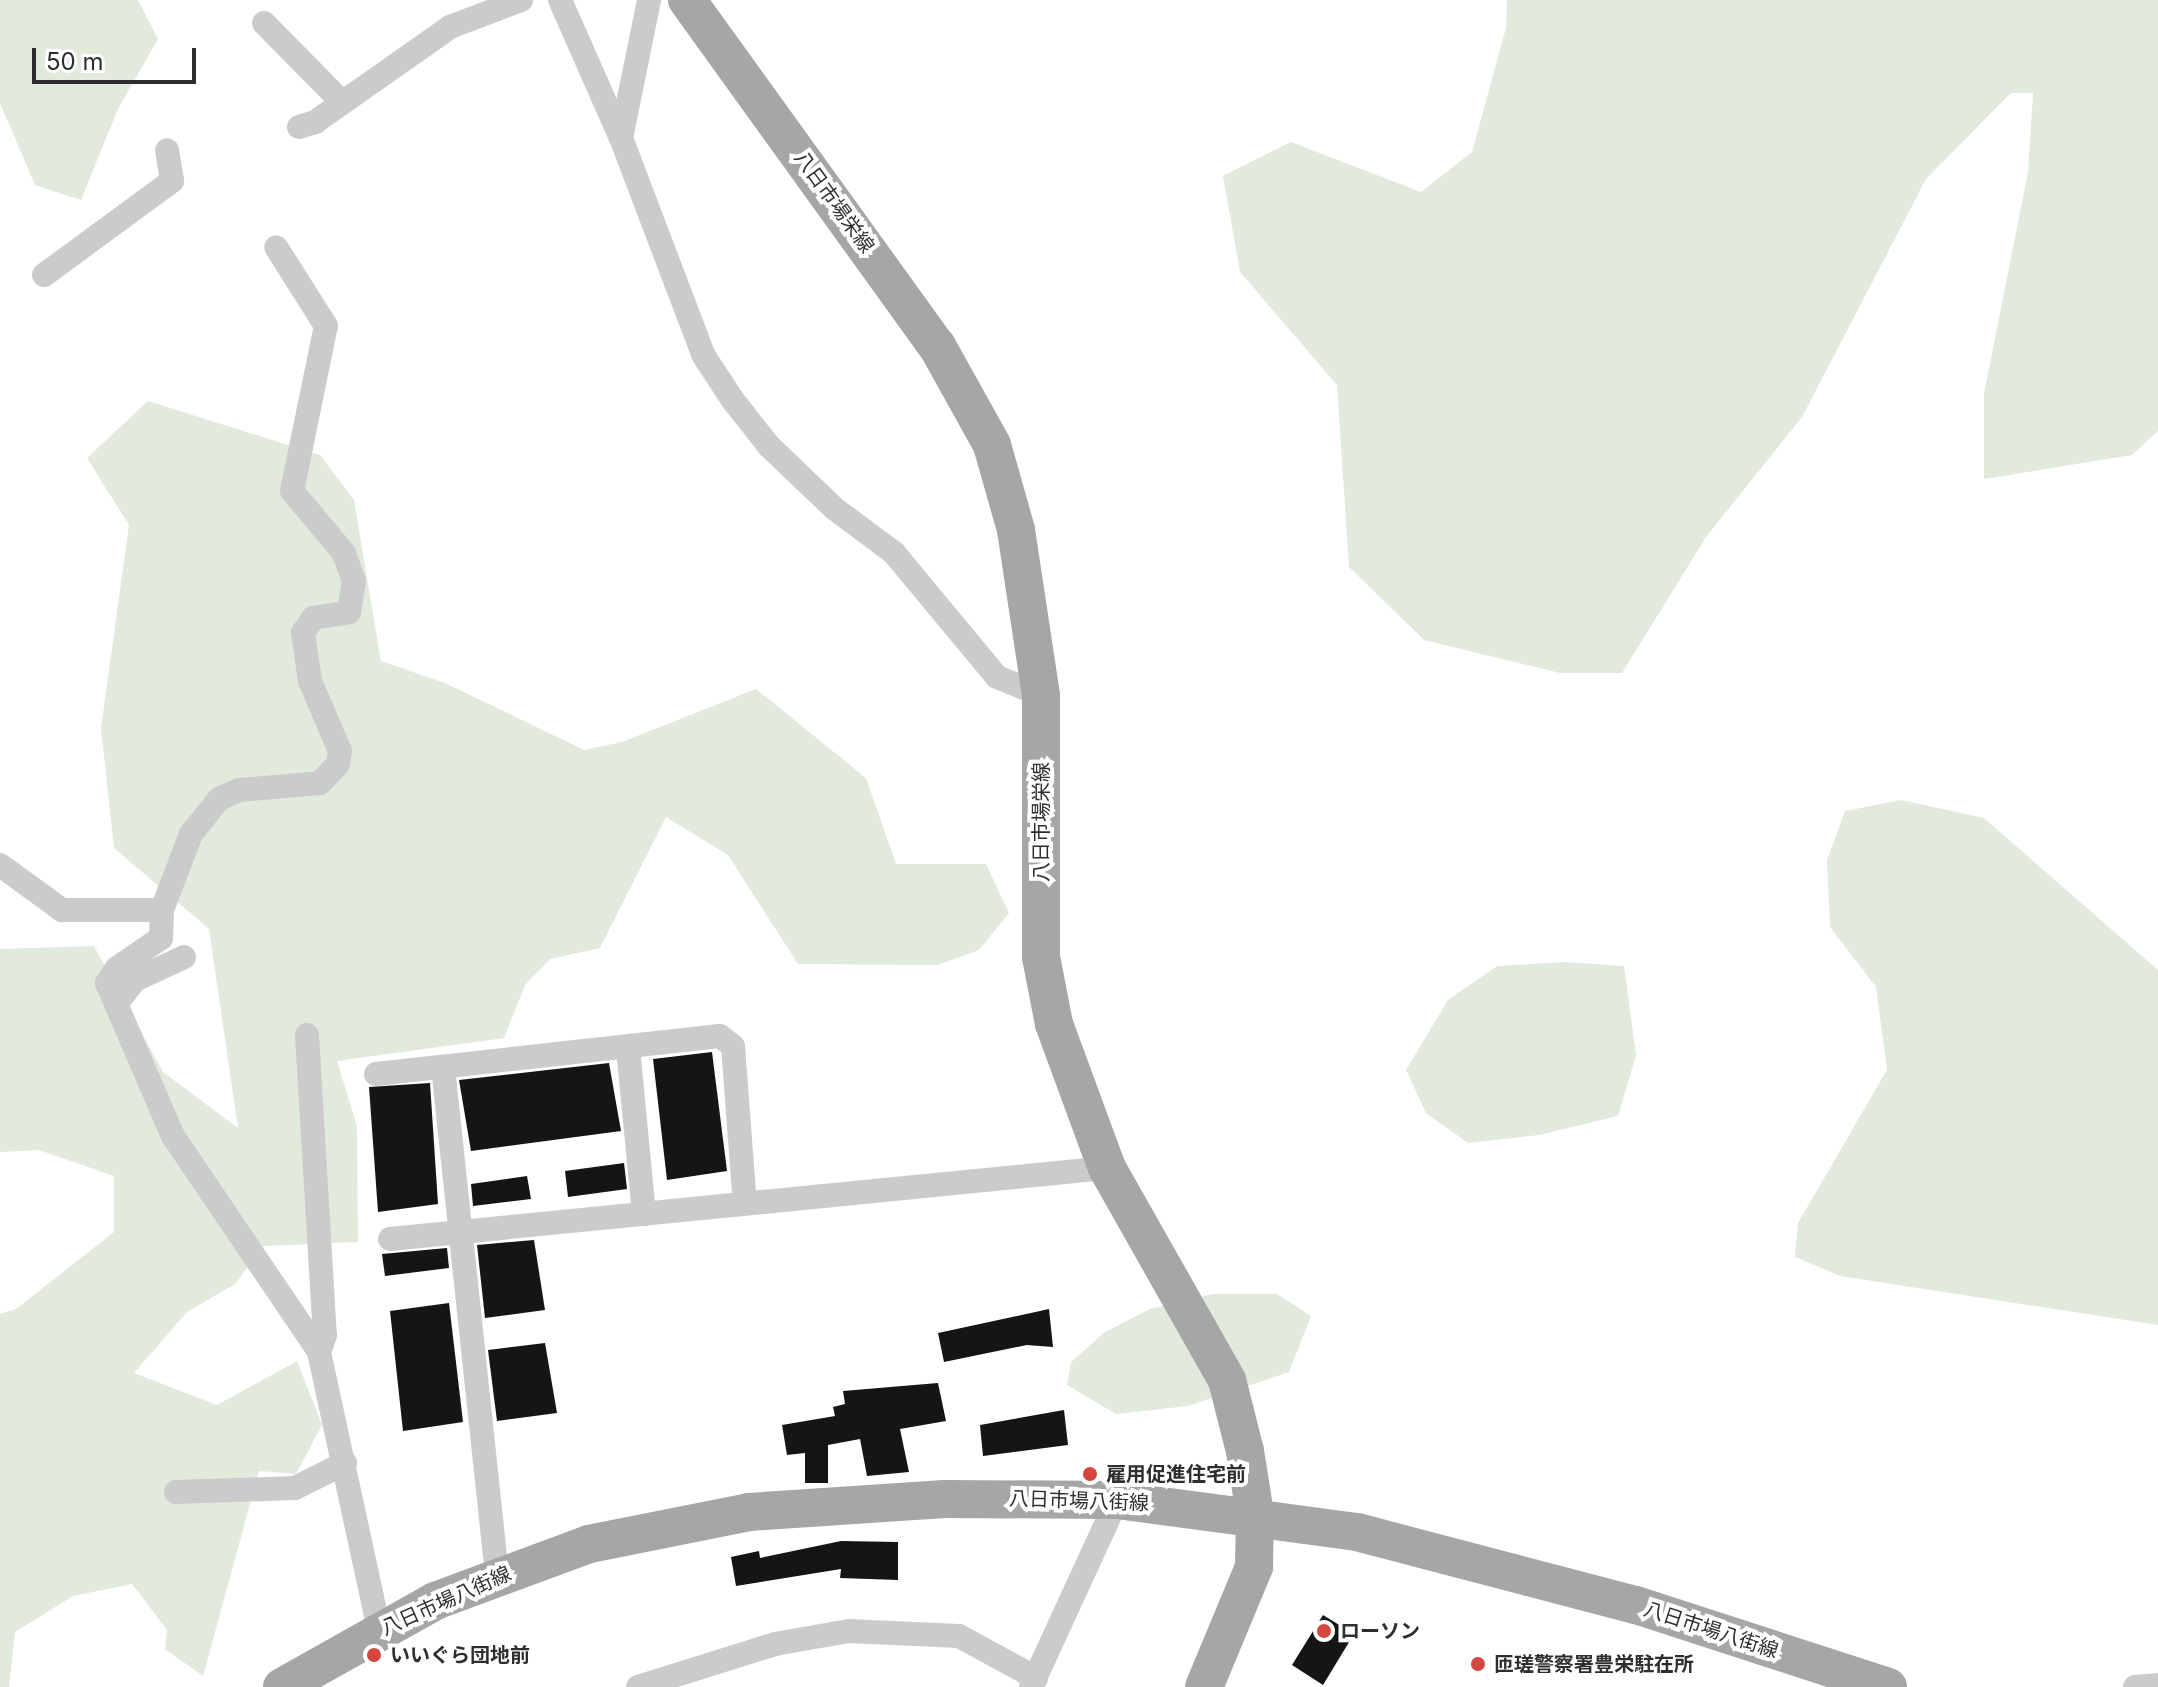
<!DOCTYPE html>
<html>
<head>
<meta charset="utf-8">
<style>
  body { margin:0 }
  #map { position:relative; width:2158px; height:1687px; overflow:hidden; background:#fff; font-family:Inter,"Noto Sans JP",sans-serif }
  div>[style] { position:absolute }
  .green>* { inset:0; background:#e2eadd }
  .building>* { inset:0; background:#151515 }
  .street>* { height:24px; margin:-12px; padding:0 12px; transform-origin:12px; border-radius:12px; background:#cbcbcb }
  .primary>* { height:38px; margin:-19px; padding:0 19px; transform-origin:19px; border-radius:19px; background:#a6a6a6 }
  .dots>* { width:22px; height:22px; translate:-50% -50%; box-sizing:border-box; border:4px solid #fff; border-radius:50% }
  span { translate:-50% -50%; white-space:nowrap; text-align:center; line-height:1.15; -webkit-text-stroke:8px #fff; paint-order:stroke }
  .street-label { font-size:20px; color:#2e2e2e }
  .poi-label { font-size:20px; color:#2e2e2e; font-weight:700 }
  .left { translate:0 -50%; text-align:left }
  .scale { position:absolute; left:32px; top:48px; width:164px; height:36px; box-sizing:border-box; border:4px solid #2e2e2e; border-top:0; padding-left:10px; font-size:24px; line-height:28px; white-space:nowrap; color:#2e2e2e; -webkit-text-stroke:6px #fff; paint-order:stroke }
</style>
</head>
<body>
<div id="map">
  <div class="green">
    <div style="clip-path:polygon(0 0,138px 0,158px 39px,118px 109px,81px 200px,35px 185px,0 103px)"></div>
    <div style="clip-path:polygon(1507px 0,2158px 0,2158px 431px,2132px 455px,1984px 479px,1984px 394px,2028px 172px,2033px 93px,2011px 93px,1926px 179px,1802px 417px,1706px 537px,1622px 673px,1560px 673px,1424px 640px,1349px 567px,1337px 385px,1240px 272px,1223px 176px,1291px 142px,1421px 192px,1472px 152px,1506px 28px)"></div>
    <div style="clip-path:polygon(148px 401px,320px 455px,354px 500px,381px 661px,445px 683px,584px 750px,622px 742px,756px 689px,866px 778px,896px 864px,986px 864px,1009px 913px,979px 950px,938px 965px,798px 964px,728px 855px,666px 817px,600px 948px,550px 959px,525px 985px,504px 1038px,337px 1061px,357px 1126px,358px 1242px,264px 1246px,235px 1284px,187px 1312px,134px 1373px,217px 1405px,297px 1361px,322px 1425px,296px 1474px,259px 1471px,203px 1676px,165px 1649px,167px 1630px,132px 1584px,73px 1596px,15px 1632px,9px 1687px,0 1687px,0 1314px,16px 1309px,114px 1232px,114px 1176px,39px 1150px,0 1152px,0 949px,94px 946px,163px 1072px,238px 1128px,209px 929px,114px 848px,101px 728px,129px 525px,87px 458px)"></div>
    <div style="clip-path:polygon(1901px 800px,1984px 818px,2158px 970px,2158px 1325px,1840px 1276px,1795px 1257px,1798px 1223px,1887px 1070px,1876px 987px,1830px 927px,1827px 860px,1845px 811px)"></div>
    <div style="clip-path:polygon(1564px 962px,1624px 966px,1636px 1055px,1618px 1116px,1539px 1135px,1468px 1143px,1426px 1113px,1406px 1070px,1448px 1000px,1497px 966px)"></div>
    <div style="clip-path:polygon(1213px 1294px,1277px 1294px,1311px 1316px,1289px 1372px,1188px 1406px,1116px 1414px,1067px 1385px,1071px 1362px,1105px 1332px,1150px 1309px)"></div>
  </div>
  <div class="building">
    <div style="clip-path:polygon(712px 1052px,727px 1171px,667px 1180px,653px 1059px)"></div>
    <div style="clip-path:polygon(609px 1063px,621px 1131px,471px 1151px,459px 1080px)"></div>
    <div style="clip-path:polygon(430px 1083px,438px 1204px,378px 1212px,369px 1087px)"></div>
    <div style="clip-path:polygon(624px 1163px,627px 1189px,568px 1197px,565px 1171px)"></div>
    <div style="clip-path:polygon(527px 1176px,531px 1199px,473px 1206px,471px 1184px)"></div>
    <div style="clip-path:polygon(534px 1240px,545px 1310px,485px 1318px,477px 1245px)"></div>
    <div style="clip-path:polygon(447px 1248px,449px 1268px,385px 1276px,382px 1254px)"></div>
    <div style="clip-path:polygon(449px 1303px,463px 1422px,403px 1431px,390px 1311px)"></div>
    <div style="clip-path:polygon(1049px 1309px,1053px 1347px,1027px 1345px,944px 1362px,938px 1333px)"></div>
    <div style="clip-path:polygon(545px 1343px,557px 1413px,497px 1421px,488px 1350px)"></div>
    <div style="clip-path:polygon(938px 1383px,946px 1421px,900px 1429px,909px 1472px,867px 1476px,860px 1439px,828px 1445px,828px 1483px,805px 1483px,805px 1453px,787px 1455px,782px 1425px,835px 1416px,833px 1407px,845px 1404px,843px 1391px)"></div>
    <div style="clip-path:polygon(1064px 1410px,1068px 1445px,983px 1456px,980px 1425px)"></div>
    <div style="clip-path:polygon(841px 1541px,898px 1542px,898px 1580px,840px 1578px,841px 1569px,736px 1586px,731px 1557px,759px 1551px,760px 1558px)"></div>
    <div style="clip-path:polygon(1323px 1615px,1354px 1634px,1323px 1685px,1292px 1665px)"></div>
  </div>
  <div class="street">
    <div style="left:560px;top:0;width:151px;rotate:66.2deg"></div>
    <div style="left:621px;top:138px;width:233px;rotate:69.2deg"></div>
    <div style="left:704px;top:356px;width:51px;rotate:56.9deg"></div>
    <div style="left:732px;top:399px;width:60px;rotate:51.8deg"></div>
    <div style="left:769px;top:446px;width:91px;rotate:43.7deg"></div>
    <div style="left:835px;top:509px;width:74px;rotate:36.7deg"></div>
    <div style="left:894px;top:553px;width:161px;rotate:50.3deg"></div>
    <div style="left:997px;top:677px;width:48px;rotate:22.2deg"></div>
    <div style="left:264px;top:23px;width:110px;rotate:45.4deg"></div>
    <div style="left:299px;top:127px;width:17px;rotate:-17deg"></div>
    <div style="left:315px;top:122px;width:165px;rotate:-35.1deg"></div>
    <div style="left:450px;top:27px;width:76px;rotate:-20.8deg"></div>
    <div style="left:621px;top:138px;width:141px;rotate:-78.5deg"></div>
    <div style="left:44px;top:275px;width:159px;rotate:-36.3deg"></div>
    <div style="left:172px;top:181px;width:31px;rotate:-99deg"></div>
    <div style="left:0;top:865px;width:77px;rotate:36deg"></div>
    <div style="left:62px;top:910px;width:100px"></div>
    <div style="left:162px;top:910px;width:28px;rotate:92deg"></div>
    <div style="left:161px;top:938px;width:53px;rotate:145.7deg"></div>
    <div style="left:117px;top:968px;width:18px;rotate:124deg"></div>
    <div style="left:107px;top:983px;width:167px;rotate:66.7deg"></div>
    <div style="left:173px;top:1136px;width:261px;rotate:55.9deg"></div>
    <div style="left:319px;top:1352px;width:284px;rotate:77.8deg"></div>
    <div style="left:162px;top:910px;width:81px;rotate:-69.1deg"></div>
    <div style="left:191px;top:834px;width:45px;rotate:-51.3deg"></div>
    <div style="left:219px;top:799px;width:22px;rotate:-24deg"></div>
    <div style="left:239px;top:790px;width:81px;rotate:-4.9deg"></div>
    <div style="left:320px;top:783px;width:26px;rotate:-47deg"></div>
    <div style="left:338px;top:764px;width:13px;rotate:-81deg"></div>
    <div style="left:340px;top:751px;width:76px;rotate:-113.2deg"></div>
    <div style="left:310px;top:681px;width:49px;rotate:-98.3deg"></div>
    <div style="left:303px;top:633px;width:18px;rotate:-56deg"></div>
    <div style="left:313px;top:618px;width:36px;rotate:-9deg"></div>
    <div style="left:349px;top:612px;width:31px;rotate:-81deg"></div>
    <div style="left:354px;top:581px;width:30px;rotate:-110deg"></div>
    <div style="left:344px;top:553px;width:81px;rotate:-130deg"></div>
    <div style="left:292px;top:491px;width:168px;rotate:-78.4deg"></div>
    <div style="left:326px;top:326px;width:93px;rotate:-122.3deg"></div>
    <div style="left:116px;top:1004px;width:31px;rotate:-52deg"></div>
    <div style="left:135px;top:980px;width:54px;rotate:-25.1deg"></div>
    <div style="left:307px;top:1035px;width:301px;rotate:86.6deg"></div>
    <div style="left:325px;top:1335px;width:18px;rotate:109deg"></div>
    <div style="left:628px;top:1048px;width:167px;rotate:84.5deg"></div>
    <div style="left:443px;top:1067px;width:511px;rotate:83.93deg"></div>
    <div style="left:376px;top:1074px;width:346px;rotate:-6.3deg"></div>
    <div style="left:720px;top:1036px;width:16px;rotate:38deg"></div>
    <div style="left:733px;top:1046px;width:158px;rotate:85.7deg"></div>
    <div style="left:390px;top:1239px;width:721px;rotate:-5.66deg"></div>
    <div style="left:176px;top:1492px;width:119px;rotate:-1.9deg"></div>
    <div style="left:295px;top:1488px;width:56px;rotate:-26.6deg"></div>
    <div style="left:638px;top:1687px;width:144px;rotate:-17.4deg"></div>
    <div style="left:775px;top:1644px;width:75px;rotate:-10deg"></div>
    <div style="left:849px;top:1631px;width:110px;rotate:2.6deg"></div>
    <div style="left:959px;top:1636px;width:88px;rotate:28.6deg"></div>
    <div style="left:1031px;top:1687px;width:206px;rotate:-65.3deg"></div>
    <div style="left:2135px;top:1687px;width:23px;rotate:-5deg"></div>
  </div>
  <div class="primary">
    <div style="left:687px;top:0;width:427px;rotate:54.2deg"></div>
    <div style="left:937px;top:346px;width:113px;rotate:60.9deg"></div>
    <div style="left:992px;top:445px;width:88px;rotate:74.2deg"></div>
    <div style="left:1016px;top:530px;width:167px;rotate:81.4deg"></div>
    <div style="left:1041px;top:695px;width:262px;rotate:90deg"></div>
    <div style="left:1041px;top:957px;width:68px;rotate:79deg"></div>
    <div style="left:1054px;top:1024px;width:153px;rotate:69.8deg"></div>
    <div style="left:1107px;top:1168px;width:244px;rotate:60.5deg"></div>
    <div style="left:1227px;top:1380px;width:73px;rotate:75.8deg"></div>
    <div style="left:1245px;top:1451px;width:64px;rotate:81deg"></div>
    <div style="left:1255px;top:1514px;width:53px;rotate:91.1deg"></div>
    <div style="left:1254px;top:1567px;width:130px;rotate:112.6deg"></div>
    <div style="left:282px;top:1687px;width:176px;rotate:-29.3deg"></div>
    <div style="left:435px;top:1601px;width:164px;rotate:-20.3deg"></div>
    <div style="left:589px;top:1544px;width:163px;rotate:-11.3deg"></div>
    <div style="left:749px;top:1512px;width:196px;rotate:-3.8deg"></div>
    <div style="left:945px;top:1499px;width:172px;rotate:0.3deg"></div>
    <div style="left:1117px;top:1500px;width:242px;rotate:7.6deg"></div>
    <div style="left:1357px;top:1532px;width:288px;rotate:14.7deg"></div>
    <div style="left:1636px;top:1605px;width:265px;rotate:18deg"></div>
  </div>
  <div class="dots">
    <div style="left:1090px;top:1474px;background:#d44741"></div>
    <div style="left:1324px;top:1631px;background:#d44741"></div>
    <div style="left:374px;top:1655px;background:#d44741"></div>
    <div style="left:1478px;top:1664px;background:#d44741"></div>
  </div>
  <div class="street-label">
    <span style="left:834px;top:202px;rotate:54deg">八日市場栄線</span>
    <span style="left:1041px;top:822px;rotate:-90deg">八日市場栄線</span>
    <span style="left:1079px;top:1501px;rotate:2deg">八日市場八街線</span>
    <span style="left:446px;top:1601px;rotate:-24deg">八日市場八街線</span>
    <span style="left:1711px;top:1630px;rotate:18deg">八日市場八街線</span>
  </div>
  <div class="poi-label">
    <span class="left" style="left:1106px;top:1474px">雇用促進住宅前</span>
    <span class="left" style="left:1340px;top:1631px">ローソン</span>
    <span class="left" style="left:390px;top:1655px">いいぐら団地前</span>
    <span class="left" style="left:1494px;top:1664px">匝瑳警察署豊栄駐在所</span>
  </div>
  <div class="scale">50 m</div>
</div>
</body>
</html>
